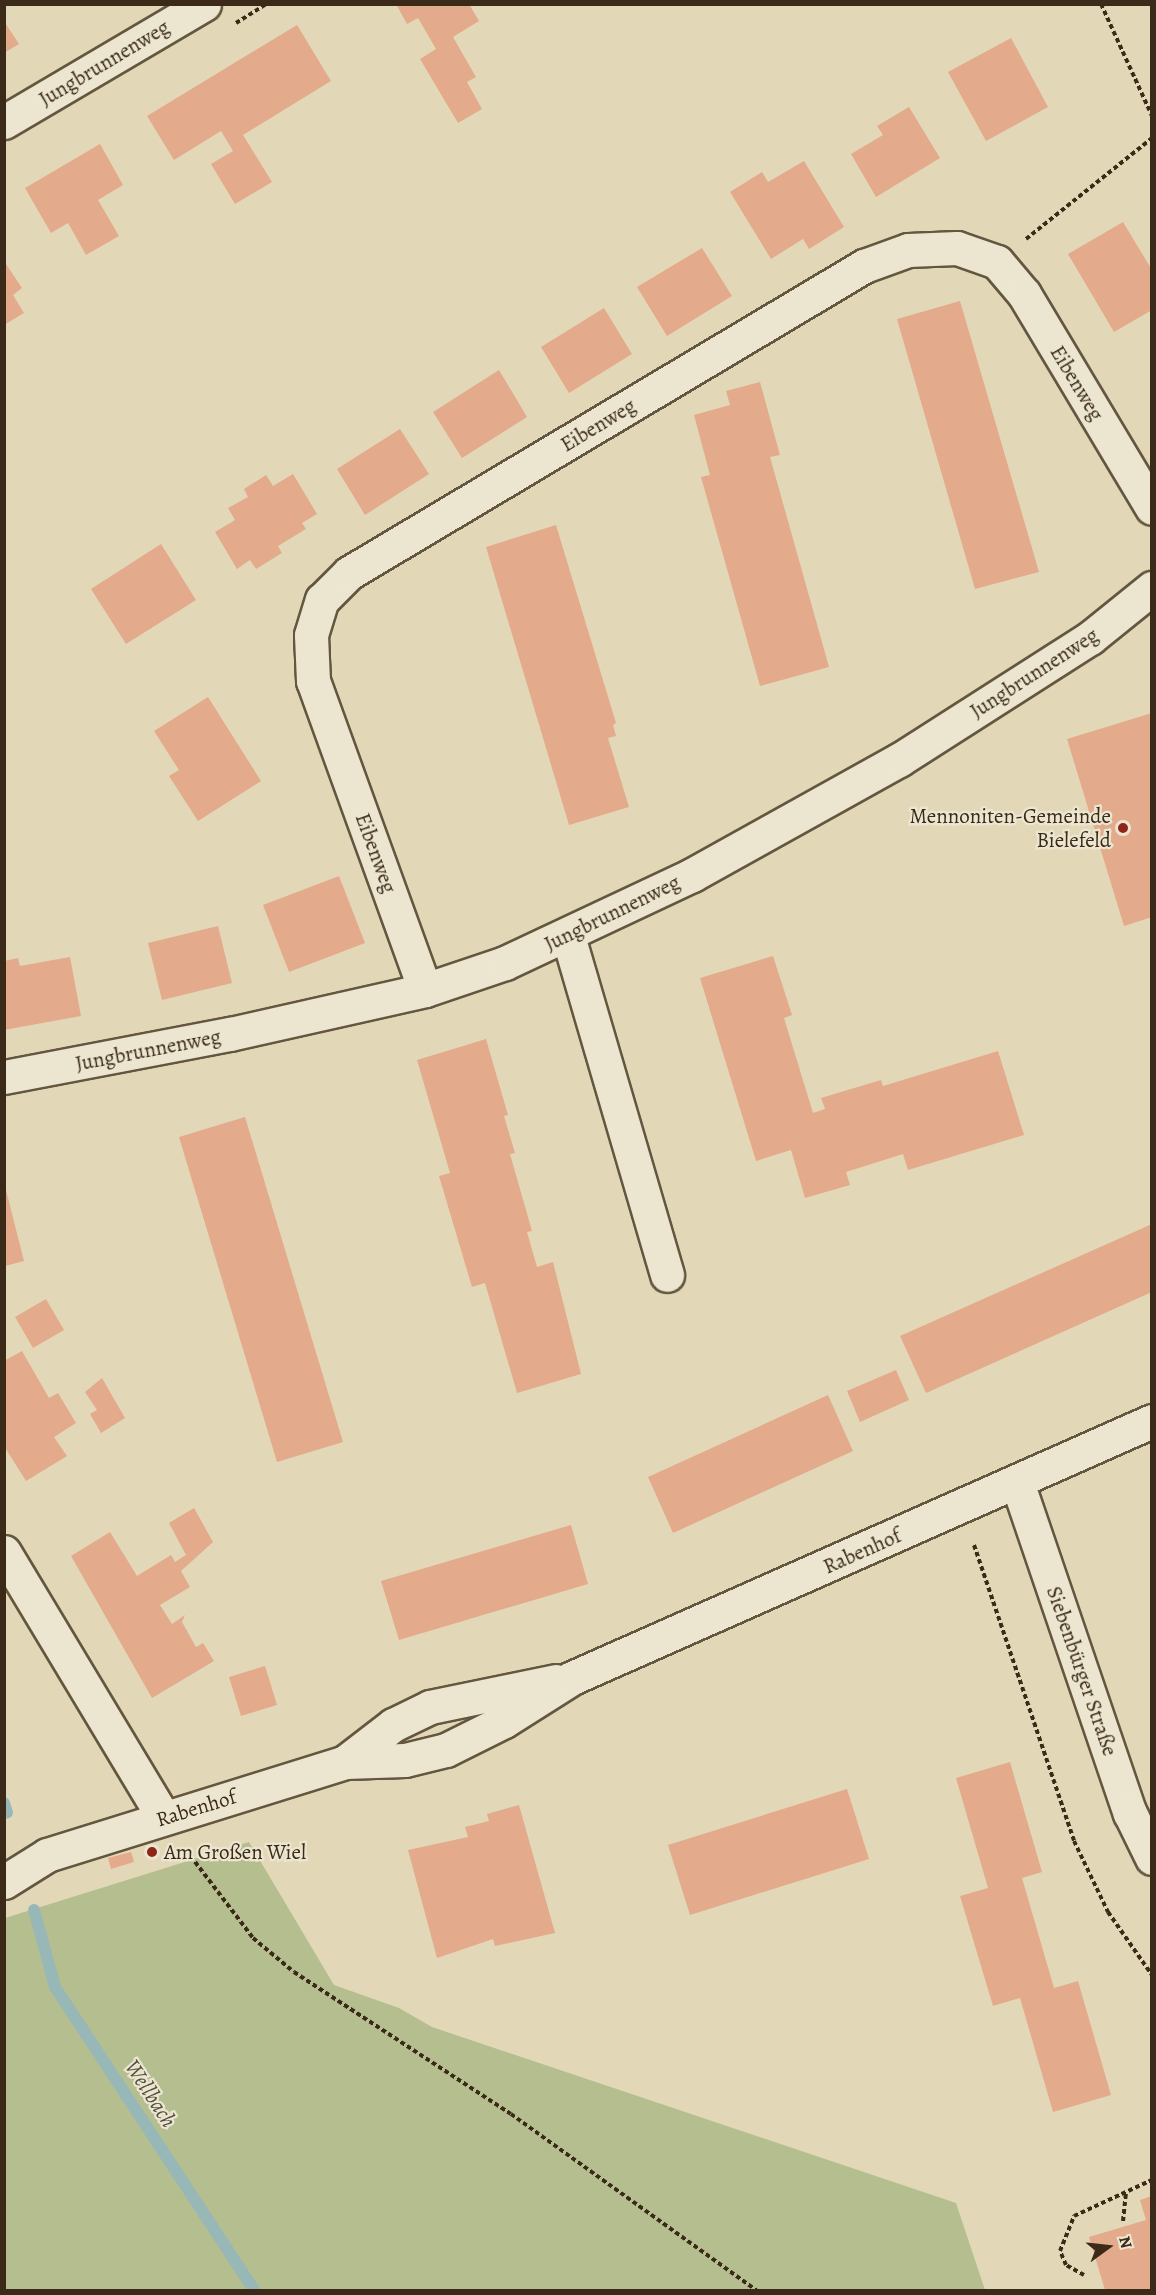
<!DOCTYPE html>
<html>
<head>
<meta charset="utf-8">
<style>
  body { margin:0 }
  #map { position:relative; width:1156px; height:2295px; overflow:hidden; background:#e2d8b8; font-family:Alegreya,serif }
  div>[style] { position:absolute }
  .green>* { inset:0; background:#b5be8e }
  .stream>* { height:12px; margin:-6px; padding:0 6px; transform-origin:6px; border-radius:6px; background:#98b8b8 }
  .building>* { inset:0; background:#e3aa8b }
  .path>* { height:4px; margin-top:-2px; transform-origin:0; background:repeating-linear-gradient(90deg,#3a2a17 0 4.5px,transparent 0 7.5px) }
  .roads { filter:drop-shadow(2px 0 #64563f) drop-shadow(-2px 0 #64563f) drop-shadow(0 2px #64563f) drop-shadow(0 -2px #64563f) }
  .minor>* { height:33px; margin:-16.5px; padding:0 16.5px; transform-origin:16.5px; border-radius:16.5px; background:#ece6d1 }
  .dots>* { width:16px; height:16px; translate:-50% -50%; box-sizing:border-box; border:3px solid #ece6d1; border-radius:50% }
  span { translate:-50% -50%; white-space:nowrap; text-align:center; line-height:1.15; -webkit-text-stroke:4.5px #ece6d1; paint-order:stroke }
  .street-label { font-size:21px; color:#3a2a17 }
  .poi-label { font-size:21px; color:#3a2a17 }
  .right { translate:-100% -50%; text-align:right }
  .left { translate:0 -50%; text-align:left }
  .water-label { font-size:22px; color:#524e3f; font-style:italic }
  .frame { position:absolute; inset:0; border:6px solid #3a2a17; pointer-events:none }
  .north { position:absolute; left:1078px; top:2217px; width:60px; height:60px; -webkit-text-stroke:4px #ece6d1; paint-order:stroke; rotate:75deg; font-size:16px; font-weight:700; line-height:24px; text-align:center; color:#3a2a17 }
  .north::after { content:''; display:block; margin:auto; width:21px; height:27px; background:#3a2a17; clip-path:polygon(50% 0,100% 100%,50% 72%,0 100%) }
</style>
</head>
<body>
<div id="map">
  <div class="green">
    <div style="clip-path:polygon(249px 1842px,334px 1985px,399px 2008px,432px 2027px,956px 2203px,985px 2290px,5px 2290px,5px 1918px)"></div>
  </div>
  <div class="stream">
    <div style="left:4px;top:1803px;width:10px;rotate:73deg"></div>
    <div style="left:34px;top:1910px;width:80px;rotate:74.7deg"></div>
    <div style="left:55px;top:1987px;width:363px;rotate:56.7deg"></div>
  </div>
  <div class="building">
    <div style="clip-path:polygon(396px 4px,469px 4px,479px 21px,453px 37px,476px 77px,467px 82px,482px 109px,458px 123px,420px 59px,436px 49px,418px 18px,407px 24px)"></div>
    <div style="clip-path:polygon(4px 21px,19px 44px,4px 53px)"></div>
    <div style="clip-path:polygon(297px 25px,331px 81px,243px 135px,272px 182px,235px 204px,211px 164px,233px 151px,221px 131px,174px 160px,147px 116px)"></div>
    <div style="clip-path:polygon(1011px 38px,1048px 107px,986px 141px,948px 72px)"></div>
    <div style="clip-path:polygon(909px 107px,940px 158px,876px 197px,851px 154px,883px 135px,877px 126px)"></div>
    <div style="clip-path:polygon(100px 144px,123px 185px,98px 200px,119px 236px,86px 255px,68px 223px,51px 233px,25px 188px)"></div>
    <div style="clip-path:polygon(804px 161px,844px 227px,809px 249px,803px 239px,771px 259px,730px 192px,762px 172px,768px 182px)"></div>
    <div style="clip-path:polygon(1123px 222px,1152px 270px,1152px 310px,1114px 332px,1068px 254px)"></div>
    <div style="clip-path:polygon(702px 248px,732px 296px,667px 336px,637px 287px)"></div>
    <div style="clip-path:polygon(4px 261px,22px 288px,13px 295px,24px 313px,4px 325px)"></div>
    <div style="clip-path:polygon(960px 301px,1039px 572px,975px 589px,897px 319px)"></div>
    <div style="clip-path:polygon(604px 308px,632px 354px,569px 393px,541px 347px)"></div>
    <div style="clip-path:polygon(499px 370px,527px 417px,462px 458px,433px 412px)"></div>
    <div style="clip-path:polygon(760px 382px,780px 455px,770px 457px,829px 667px,760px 686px,701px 477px,710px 475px,694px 415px,730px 405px,726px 391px)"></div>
    <div style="clip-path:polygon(400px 429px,429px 474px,365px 515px,337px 469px)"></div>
    <div style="clip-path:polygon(293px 474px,317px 514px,302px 523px,306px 529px,278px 546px,282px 553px,256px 569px,250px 560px,237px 569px,215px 532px,235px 520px,228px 508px,248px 497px,244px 489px,266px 475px,273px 486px)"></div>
    <div style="clip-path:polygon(556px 525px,616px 723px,613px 725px,616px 736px,608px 738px,629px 807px,569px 825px,486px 547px)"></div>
    <div style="clip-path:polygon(161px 544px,196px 600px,126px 644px,91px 589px)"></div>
    <div style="clip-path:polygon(208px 697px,261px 781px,198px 821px,169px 776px,179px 770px,154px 731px)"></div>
    <div style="clip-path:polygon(1152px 713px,1152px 917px,1124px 926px,1067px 739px)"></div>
    <div style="clip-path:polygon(339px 876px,365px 943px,289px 972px,263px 905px)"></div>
    <div style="clip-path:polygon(218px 926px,232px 983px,162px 1000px,148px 943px)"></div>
    <div style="clip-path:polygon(773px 956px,792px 1015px,784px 1018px,813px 1113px,825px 1109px,821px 1098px,881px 1080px,883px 1086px,998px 1051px,1024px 1135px,908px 1170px,903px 1154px,846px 1172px,850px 1185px,805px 1198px,791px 1150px,756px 1161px,700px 978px)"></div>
    <div style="clip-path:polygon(70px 957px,81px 1016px,4px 1030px,4px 961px,18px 958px,20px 966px)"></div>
    <div style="clip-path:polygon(486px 1039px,508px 1115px,504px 1116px,515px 1153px,510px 1154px,532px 1231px,527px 1232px,537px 1267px,553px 1262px,581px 1374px,517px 1393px,485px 1283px,472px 1287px,439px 1176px,450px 1173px,417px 1060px)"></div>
    <div style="clip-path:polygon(245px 1117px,343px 1442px,277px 1462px,179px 1137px)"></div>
    <div style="clip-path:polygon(5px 1186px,24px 1261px,5px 1266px)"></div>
    <div style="clip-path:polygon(1152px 1224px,1152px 1292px,926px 1393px,900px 1336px)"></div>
    <div style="clip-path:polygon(46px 1299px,64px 1330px,33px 1348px,15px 1317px)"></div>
    <div style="clip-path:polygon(22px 1351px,49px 1398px,58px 1393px,76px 1423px,54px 1437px,67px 1456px,26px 1481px,4px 1446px,4px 1361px)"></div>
    <div style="clip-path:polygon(896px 1370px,909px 1400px,860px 1422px,847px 1391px)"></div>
    <div style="clip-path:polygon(102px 1378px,125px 1418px,101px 1433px,90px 1414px,97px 1410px,85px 1392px)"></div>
    <div style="clip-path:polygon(828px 1395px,853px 1451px,673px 1533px,648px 1477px)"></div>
    <div style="clip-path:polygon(194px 1508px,213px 1542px,181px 1571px,190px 1587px,160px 1605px,172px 1624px,185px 1615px,182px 1622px,196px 1647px,203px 1643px,214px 1661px,152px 1698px,71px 1556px,110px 1532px,137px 1576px,171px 1555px,175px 1562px,186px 1555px,169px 1523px)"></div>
    <div style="clip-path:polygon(571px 1525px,588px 1584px,399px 1640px,381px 1581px)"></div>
    <div style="clip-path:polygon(265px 1666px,277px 1705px,241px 1716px,229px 1677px)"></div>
    <div style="clip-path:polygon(1010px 1762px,1042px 1872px,1022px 1878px,1054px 1988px,1078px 1981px,1111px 2095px,1053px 2112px,1020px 1998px,993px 2006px,960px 1896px,988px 1888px,956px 1778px)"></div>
    <div style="clip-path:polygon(847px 1789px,869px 1859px,690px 1915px,668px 1845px)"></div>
    <div style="clip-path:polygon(519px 1805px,555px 1933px,495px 1946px,493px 1939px,437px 1958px,408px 1850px,468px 1837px,465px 1827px,489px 1821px,487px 1814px)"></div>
    <div style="clip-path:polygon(131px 1852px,134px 1862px,111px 1869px,108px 1858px)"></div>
    <div style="clip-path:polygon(1152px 2196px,1152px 2290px,1105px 2290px,1089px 2237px,1146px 2220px,1140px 2200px)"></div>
  </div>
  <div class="path">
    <div style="left:1101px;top:4px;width:123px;rotate:65.5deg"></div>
    <div style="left:236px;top:23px;width:36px;rotate:-32deg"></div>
    <div style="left:1026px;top:239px;width:161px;rotate:-38.7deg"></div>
    <div style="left:974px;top:1545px;width:312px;rotate:71.3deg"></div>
    <div style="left:1074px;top:1841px;width:79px;rotate:64.4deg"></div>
    <div style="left:1108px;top:1912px;width:77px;rotate:55.1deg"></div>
    <div style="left:186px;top:1850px;width:111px;rotate:52.7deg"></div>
    <div style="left:253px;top:1938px;width:53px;rotate:39.7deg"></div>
    <div style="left:294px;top:1972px;width:259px;rotate:33.2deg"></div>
    <div style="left:511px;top:2114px;width:302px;rotate:35.7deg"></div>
    <div style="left:1123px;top:2221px;width:29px;rotate:-84deg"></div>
    <div style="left:1084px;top:2275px;width:21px;rotate:-151deg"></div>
    <div style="left:1066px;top:2265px;width:15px;rotate:-113deg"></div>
    <div style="left:1060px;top:2251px;width:38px;rotate:-68deg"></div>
    <div style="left:1074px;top:2216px;width:86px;rotate:-24.8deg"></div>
  </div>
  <div class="roads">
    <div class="minor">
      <div style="left:4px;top:122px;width:232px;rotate:-30.5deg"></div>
      <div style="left:568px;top:936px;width:353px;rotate:73.7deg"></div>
      <div style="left:425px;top:990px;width:329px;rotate:-109.9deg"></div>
      <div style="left:313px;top:681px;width:46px;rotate:-92.5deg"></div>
      <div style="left:311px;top:635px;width:37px;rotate:-73deg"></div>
      <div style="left:322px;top:600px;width:38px;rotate:-45deg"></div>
      <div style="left:349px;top:573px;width:600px;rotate:-30.8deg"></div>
      <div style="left:864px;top:266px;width:47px;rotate:-20deg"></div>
      <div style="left:908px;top:250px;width:49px;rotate:-2.3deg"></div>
      <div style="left:957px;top:248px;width:42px;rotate:19.3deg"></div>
      <div style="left:997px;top:262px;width:42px;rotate:49.8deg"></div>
      <div style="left:1024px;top:294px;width:249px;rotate:59.1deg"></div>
      <div style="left:4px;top:1077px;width:230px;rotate:-10.8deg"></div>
      <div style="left:230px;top:1034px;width:200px;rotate:-12.7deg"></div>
      <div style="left:425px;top:990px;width:84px;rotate:-18.6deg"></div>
      <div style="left:505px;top:963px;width:207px;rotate:-25.2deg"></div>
      <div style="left:692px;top:875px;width:237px;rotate:-29.1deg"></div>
      <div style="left:899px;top:760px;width:227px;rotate:-32.6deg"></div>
      <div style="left:1090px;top:638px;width:80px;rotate:-38.9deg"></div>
      <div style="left:1017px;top:1482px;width:350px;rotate:71.2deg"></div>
      <div style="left:1130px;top:1813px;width:50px;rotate:63.9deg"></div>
      <div style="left:4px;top:1552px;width:310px;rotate:59deg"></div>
      <div style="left:345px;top:1762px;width:61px;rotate:-37.6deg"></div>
      <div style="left:393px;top:1725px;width:41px;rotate:-25.9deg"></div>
      <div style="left:430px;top:1707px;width:128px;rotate:-11.7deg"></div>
      <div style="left:4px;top:1882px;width:51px;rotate:-32.1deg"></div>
      <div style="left:47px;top:1855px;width:312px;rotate:-17.3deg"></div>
      <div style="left:345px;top:1762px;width:60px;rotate:-1.9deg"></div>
      <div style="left:405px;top:1760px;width:42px;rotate:-13.7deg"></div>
      <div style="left:446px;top:1750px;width:65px;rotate:-26.6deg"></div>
      <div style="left:504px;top:1721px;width:80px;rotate:-32.3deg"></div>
      <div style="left:572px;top:1678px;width:634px;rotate:-23.9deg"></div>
    </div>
  </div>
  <div class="dots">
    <div style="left:1123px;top:828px;background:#8f2418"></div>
    <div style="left:152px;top:1852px;background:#8f2418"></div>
  </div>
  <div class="street-label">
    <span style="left:104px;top:63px;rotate:-31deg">Jungbrunnenweg</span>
    <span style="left:1077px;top:383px;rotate:59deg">Eibenweg</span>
    <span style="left:598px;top:425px;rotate:-31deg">Eibenweg</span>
    <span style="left:1034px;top:673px;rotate:-33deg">Jungbrunnenweg</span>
    <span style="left:376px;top:853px;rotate:70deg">Eibenweg</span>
    <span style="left:612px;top:913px;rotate:-26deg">Jungbrunnenweg</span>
    <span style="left:148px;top:1050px;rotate:-11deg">Jungbrunnenweg</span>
    <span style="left:862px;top:1551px;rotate:-24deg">Rabenhof</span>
    <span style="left:1082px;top:1671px;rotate:71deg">Siebenbürger Straße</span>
    <span style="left:196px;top:1808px;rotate:-17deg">Rabenhof</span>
  </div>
  <div class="poi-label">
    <span class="right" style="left:1111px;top:828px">Mennoniten-Gemeinde<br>Bielefeld</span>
    <span class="left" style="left:164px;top:1852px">Am Großen Wiel</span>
  </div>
  <div class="water-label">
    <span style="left:150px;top:2094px;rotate:57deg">Wellbach</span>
  </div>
  <div class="frame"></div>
  <div class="north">N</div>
</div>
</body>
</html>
